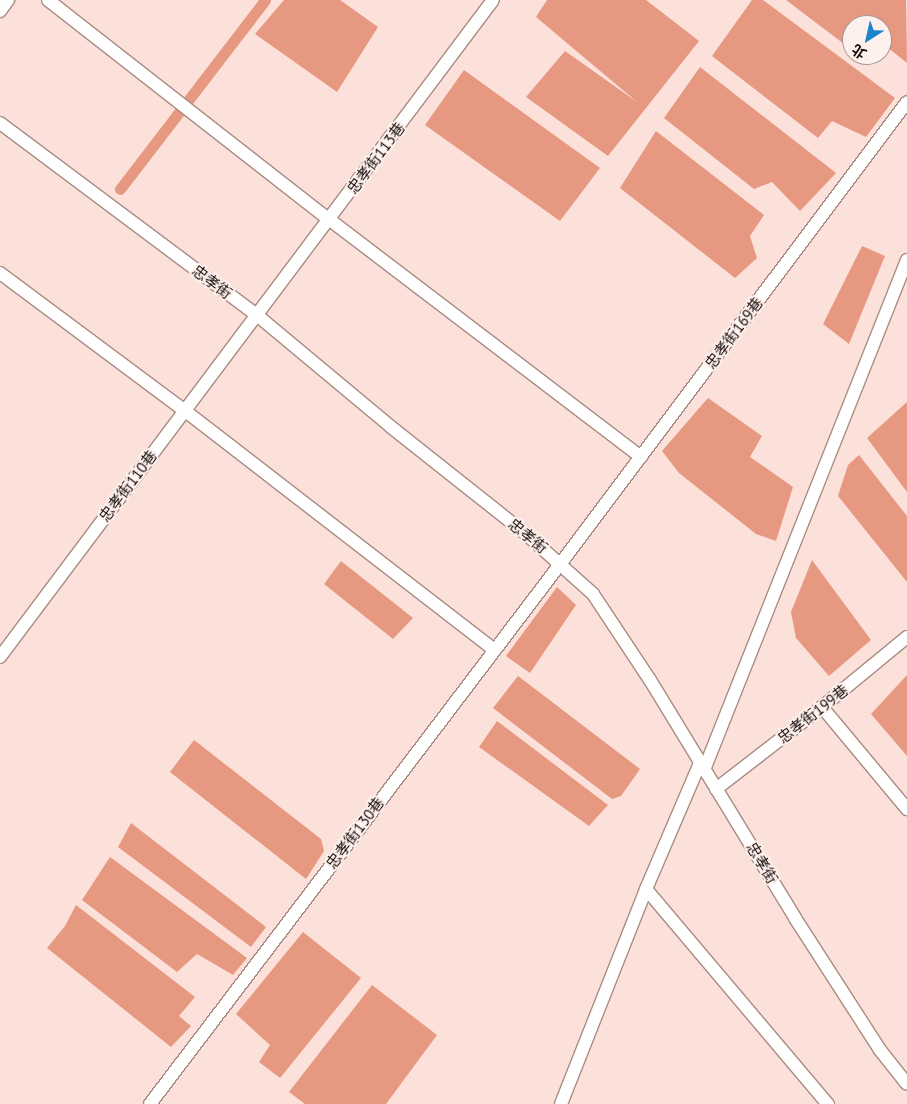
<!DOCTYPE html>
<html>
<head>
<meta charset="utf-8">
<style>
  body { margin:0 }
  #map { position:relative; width:907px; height:1104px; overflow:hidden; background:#fbe1d9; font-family:"PT Sans","Noto Sans TC",sans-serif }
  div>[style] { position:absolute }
  .water>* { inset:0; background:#e79881 }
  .canal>* { height:11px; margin:-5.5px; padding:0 5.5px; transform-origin:5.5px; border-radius:5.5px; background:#e79881 }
  .roads { filter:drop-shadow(1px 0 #a98c83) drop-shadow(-1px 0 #a98c83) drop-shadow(0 1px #a98c83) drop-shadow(0 -1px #a98c83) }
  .minor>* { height:12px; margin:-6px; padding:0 6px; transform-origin:6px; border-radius:6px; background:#fff }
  span { translate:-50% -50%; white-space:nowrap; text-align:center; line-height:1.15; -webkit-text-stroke:4px #fef1ed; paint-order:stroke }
  .street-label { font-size:15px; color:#160c09 }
  .north { position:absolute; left:842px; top:15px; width:50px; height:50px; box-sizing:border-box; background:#fef1ed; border:1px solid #a19592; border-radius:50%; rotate:215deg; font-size:14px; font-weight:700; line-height:20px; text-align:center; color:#160c09 }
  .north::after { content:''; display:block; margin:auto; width:18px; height:22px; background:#1b82cd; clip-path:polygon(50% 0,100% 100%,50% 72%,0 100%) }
</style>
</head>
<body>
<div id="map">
  <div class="water">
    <div style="clip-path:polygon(284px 0,340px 0,378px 27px,337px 92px,255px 34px)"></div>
    <div style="clip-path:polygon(547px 0,646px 0,699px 41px,608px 156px,526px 97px,565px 51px,637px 102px,536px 17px)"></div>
    <div style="clip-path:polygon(752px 0,763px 0,895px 98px,866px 137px,832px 121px,818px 138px,712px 56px)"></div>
    <div style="clip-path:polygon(786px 0,906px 0,907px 63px,882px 43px,882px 25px,852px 25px,852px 50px)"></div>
    <div style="clip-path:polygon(700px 67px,836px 173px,800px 211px,772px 182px,754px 189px,664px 118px)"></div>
    <div style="clip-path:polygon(464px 70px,600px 168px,560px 221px,425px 125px)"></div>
    <div style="clip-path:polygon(656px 131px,764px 215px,750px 236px,757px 258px,735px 278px,620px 188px)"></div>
    <div style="clip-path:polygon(862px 246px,885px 256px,849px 344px,823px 324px)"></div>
    <div style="clip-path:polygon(708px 398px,762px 436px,750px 457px,793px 487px,776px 541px,756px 534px,679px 473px,662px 451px)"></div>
    <div style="clip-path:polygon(907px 402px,907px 492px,867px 438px)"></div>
    <div style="clip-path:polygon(859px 455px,907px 516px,907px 582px,838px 496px,848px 465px)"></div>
    <div style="clip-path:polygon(812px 560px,871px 640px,829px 676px,796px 638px,791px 612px)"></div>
    <div style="clip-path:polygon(341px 561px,413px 618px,393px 639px,324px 584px)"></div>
    <div style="clip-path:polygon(557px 587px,576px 605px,530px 673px,506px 656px)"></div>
    <div style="clip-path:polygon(907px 675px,907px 756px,871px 714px)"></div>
    <div style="clip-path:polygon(518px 676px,640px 769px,621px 796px,612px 799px,493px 708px)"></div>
    <div style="clip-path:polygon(497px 721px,608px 805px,589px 826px,479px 747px)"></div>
    <div style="clip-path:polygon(194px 740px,321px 839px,324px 851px,306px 879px,170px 772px)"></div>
    <div style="clip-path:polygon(131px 823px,266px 927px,251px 947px,118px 847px)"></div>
    <div style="clip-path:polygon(110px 857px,247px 958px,233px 975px,197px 954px,177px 972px,82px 900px)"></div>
    <div style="clip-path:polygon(76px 905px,195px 997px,179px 1016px,191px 1026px,171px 1047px,47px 948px,65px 926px)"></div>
    <div style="clip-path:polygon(303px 932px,361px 978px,280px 1078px,259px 1062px,270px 1045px,236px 1014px)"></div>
    <div style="clip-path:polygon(372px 985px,437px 1035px,386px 1104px,305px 1104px,289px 1092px)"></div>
  </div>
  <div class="canal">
    <div style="left:120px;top:189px;width:238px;rotate:-52.5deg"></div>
  </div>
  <div class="roads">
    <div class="minor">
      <div style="left:48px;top:0;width:358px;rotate:38deg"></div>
      <div style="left:330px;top:220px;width:391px;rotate:37.3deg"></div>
      <div style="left:0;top:11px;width:14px;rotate:-54deg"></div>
      <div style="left:0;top:123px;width:322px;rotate:36.8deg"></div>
      <div style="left:258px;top:316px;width:173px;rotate:39.8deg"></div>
      <div style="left:391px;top:427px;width:172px;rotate:38.4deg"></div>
      <div style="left:526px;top:534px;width:90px;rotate:41.8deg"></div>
      <div style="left:593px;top:594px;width:103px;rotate:56.5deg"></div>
      <div style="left:650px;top:680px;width:279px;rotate:58.6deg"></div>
      <div style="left:795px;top:918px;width:157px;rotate:57.2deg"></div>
      <div style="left:880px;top:1050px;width:43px;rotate:51.5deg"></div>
      <div style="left:0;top:273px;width:229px;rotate:36.7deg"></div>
      <div style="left:184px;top:410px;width:392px;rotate:37.7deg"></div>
      <div style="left:0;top:657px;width:821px;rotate:-53.12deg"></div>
      <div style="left:822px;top:707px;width:133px;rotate:50.2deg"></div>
      <div style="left:704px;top:770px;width:549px;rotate:-68.3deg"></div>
      <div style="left:716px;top:789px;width:134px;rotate:-37.7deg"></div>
      <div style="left:822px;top:707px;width:110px;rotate:-39.5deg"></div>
      <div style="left:646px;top:889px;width:282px;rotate:49.8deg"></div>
      <div style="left:150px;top:1104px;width:679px;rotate:-52.78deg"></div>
      <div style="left:561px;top:563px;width:576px;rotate:-53.11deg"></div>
      <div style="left:561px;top:1104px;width:231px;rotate:-68.4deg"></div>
      <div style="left:646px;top:889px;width:137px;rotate:-66.8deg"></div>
    </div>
  </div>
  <div class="street-label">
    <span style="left:376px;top:158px;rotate:-53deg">忠孝街113巷</span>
    <span style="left:212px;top:282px;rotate:37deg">忠孝街</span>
    <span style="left:734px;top:333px;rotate:-53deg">忠孝街169巷</span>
    <span style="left:128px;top:486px;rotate:-53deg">忠孝街110巷</span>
    <span style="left:528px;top:536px;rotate:39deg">忠孝街</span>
    <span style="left:813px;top:714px;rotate:-38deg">忠孝街199巷</span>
    <span style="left:355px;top:833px;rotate:-53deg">忠孝街130巷</span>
    <span style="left:762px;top:863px;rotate:59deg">忠孝街</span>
  </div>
  <div class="north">北</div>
</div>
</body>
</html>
